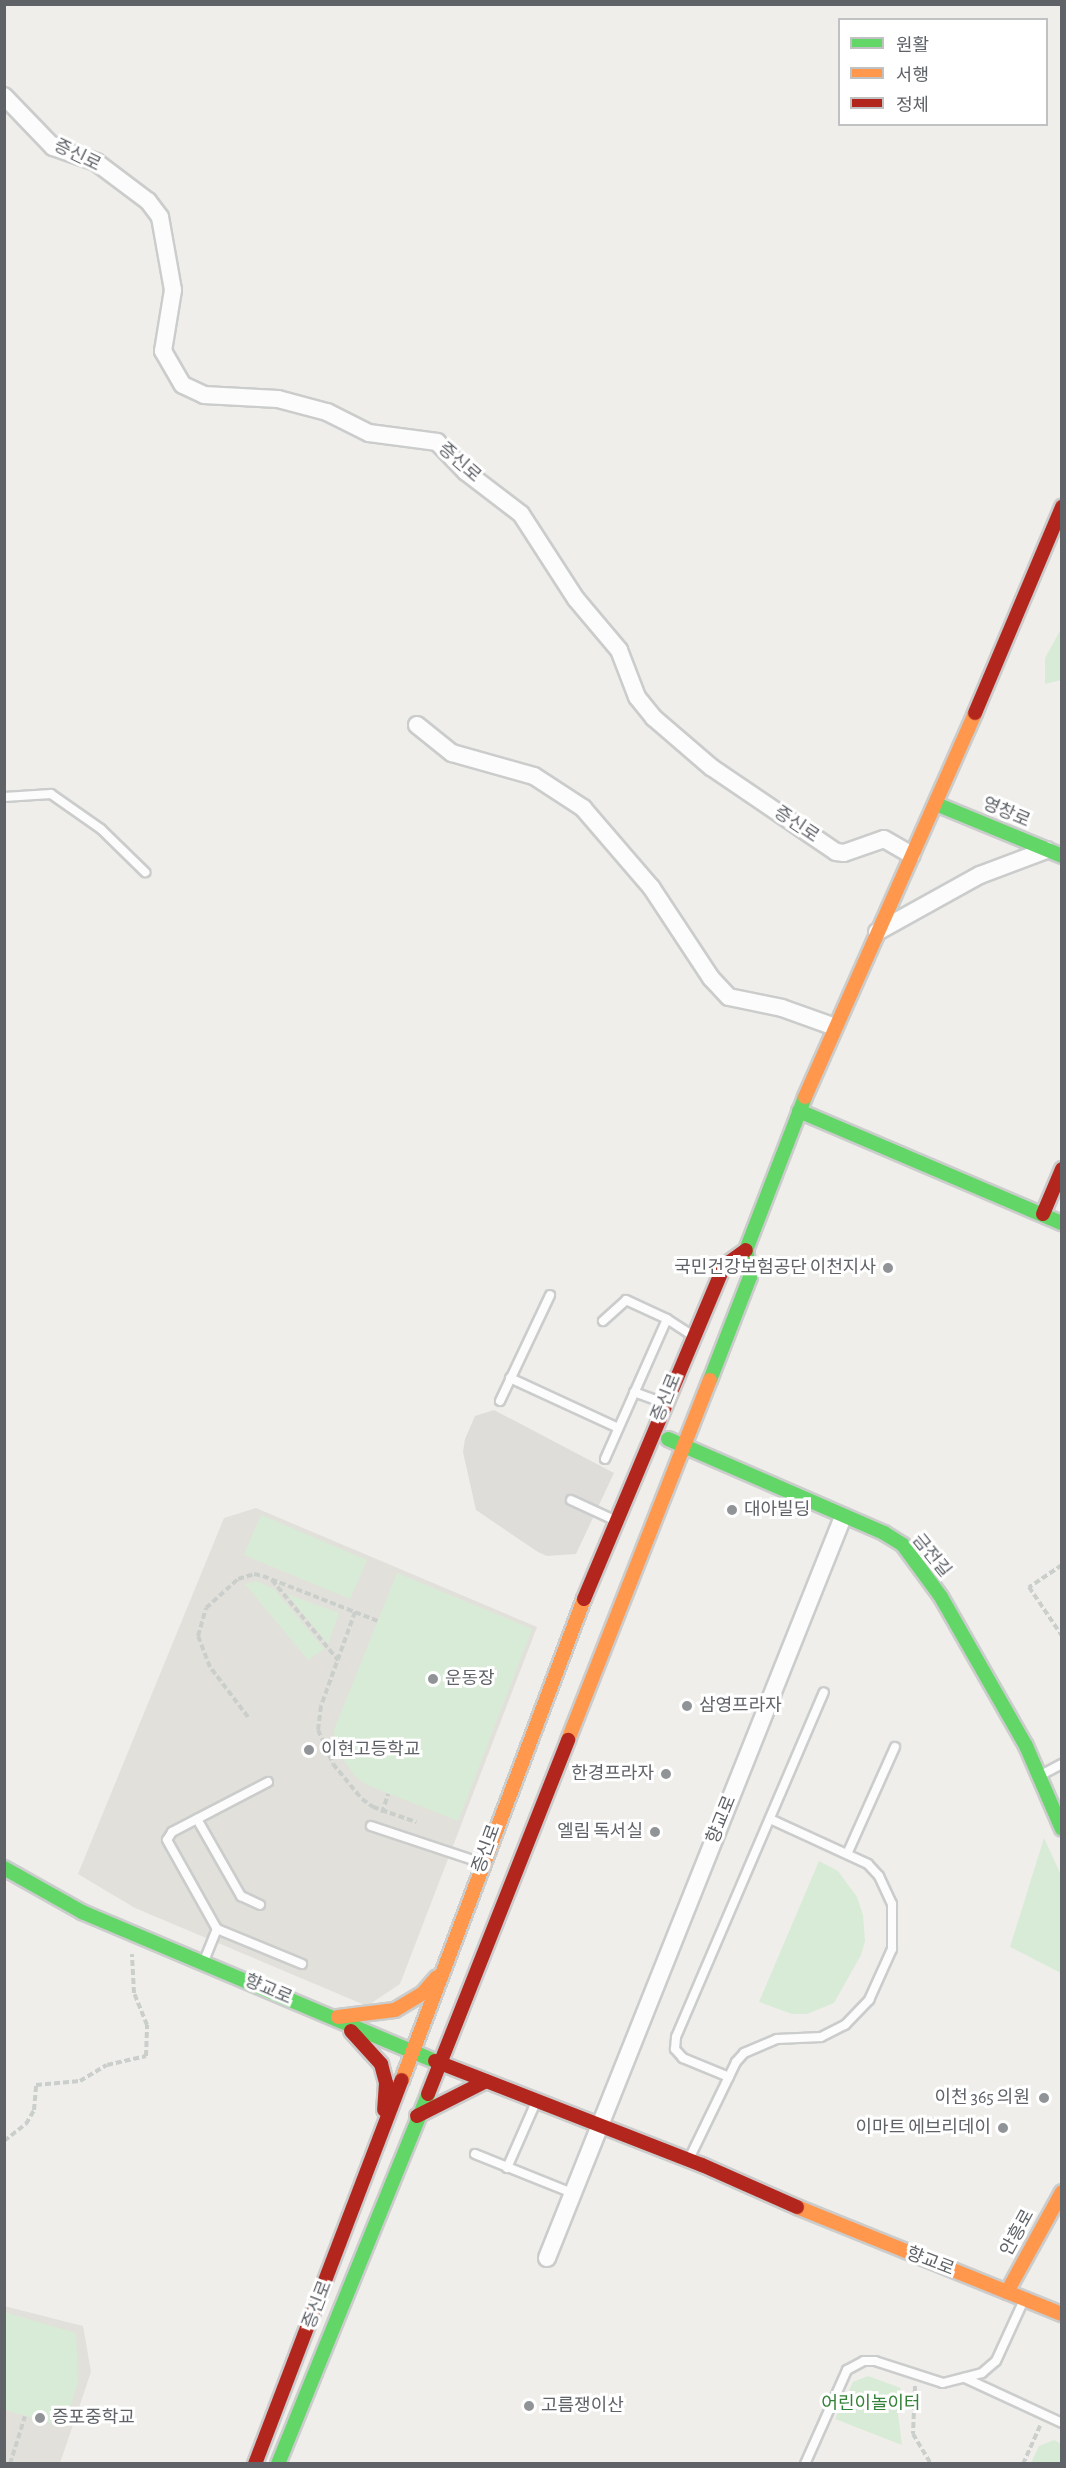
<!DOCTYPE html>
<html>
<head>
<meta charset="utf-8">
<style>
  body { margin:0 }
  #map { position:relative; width:1066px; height:2468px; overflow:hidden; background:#efeeea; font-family:"Alegreya Sans","Noto Sans KR",sans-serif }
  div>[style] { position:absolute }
  .industrial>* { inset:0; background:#dfddda }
  .education>* { inset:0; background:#e2e0da }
  .green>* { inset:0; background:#d8ebd6 }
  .path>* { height:4px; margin-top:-2px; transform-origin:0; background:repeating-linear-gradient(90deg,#cacfcc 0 6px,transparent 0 9px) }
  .roads { filter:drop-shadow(2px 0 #cbcccc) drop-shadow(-2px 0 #cbcccc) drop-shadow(0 2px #cbcccc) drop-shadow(0 -2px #cbcccc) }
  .lane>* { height:8px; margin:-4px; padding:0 4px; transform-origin:4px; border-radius:4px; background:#fdfcfc }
  .street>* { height:16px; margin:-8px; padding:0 8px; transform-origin:8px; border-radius:8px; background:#fdfcfc }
  .fast>* { height:14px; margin:-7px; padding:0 7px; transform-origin:7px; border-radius:7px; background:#63d668 }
  .slow>* { height:14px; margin:-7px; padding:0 7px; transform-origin:7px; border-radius:7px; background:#ff974d }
  .jam>* { height:14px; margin:-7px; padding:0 7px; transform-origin:7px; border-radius:7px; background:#b3261e }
  .dots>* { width:16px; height:16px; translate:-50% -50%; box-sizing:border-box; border:3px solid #fff; border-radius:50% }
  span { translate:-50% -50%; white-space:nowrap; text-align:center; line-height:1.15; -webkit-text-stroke:6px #fff; paint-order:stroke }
  .street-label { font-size:18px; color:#5f6368 }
  .poi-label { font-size:18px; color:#5f6368 }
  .right { translate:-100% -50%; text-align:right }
  .left { translate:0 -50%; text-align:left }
  .park-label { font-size:18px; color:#348238 }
  .frame { position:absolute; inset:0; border:6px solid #5f6368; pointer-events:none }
  .legend { position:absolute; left:838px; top:18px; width:210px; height:108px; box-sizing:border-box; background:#fff; border:2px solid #bfc1c3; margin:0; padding:8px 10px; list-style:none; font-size:18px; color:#5f6368 }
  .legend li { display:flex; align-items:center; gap:12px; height:30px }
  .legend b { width:30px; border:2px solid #bfc1c3 }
</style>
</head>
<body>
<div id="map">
  <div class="industrial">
    <div style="clip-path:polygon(494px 1410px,614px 1473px,576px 1554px,547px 1556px,538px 1552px,476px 1510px,463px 1452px,465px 1439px,475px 1416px)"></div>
  </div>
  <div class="education">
    <div style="clip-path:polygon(256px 1508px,537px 1627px,400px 1984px,367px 2006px,135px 1908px,78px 1874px,224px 1518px)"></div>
    <div style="clip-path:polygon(4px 2306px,83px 2326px,91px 2372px,60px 2463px,5px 2463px)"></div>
  </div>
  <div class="green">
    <div style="clip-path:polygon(1061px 629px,1061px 680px,1045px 684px,1045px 658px)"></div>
    <div style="clip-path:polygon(261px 1515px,367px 1560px,350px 1599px,244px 1555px)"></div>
    <div style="clip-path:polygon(397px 1573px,532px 1629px,458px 1821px,367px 1785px,355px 1776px,335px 1747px,334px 1730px)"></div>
    <div style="clip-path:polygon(257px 1581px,274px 1589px,324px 1649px,308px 1660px,245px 1584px)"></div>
    <div style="clip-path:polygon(287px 1594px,339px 1613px,328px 1644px)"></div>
    <div style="clip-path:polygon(1044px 1838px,1061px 1875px,1061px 1973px,1010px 1947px)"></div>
    <div style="clip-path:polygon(819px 1861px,838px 1871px,857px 1897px,863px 1915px,865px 1941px,861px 1955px,834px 2003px,807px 2014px,792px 2014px,759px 2002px)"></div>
    <div style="clip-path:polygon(4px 2312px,76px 2333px,78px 2381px,64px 2427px,5px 2410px)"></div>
    <div style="clip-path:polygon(868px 2376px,901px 2388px,896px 2399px,902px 2445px,835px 2419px,853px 2382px)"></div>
    <div style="clip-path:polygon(1054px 2440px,1061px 2444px,1061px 2463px,1031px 2463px,1039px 2446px)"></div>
  </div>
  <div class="path">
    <div style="left:1062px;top:1565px;width:40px;rotate:146deg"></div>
    <div style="left:1029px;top:1587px;width:59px;rotate:56deg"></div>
    <div style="left:272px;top:1580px;width:104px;rotate:50.5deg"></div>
    <div style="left:355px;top:1612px;width:100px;rotate:109.9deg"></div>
    <div style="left:321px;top:1706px;width:24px;rotate:97deg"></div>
    <div style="left:318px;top:1730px;width:37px;rotate:66deg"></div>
    <div style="left:333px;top:1764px;width:45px;rotate:50.4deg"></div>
    <div style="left:362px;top:1799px;width:14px;rotate:36deg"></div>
    <div style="left:373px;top:1807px;width:46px;rotate:19.2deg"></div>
    <div style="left:248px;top:1717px;width:63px;rotate:-127.2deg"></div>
    <div style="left:210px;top:1667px;width:33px;rotate:-111deg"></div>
    <div style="left:198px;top:1636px;width:29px;rotate:-74deg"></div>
    <div style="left:206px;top:1608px;width:43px;rotate:-42.2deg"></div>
    <div style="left:238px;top:1579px;width:17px;rotate:-17deg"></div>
    <div style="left:254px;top:1574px;width:9px;rotate:13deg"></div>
    <div style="left:263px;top:1576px;width:123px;rotate:21.4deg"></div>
    <div style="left:382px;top:1813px;width:20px;rotate:-72deg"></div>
    <div style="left:4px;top:2141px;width:28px;rotate:-38deg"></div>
    <div style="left:26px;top:2124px;width:16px;rotate:-60deg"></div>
    <div style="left:34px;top:2110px;width:25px;rotate:-85deg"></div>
    <div style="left:36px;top:2085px;width:44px;rotate:-5.2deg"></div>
    <div style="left:80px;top:2081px;width:31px;rotate:-31deg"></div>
    <div style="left:107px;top:2065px;width:40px;rotate:-13deg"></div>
    <div style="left:146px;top:2056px;width:31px;rotate:-88deg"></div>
    <div style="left:147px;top:2025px;width:35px;rotate:-112deg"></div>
    <div style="left:134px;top:1993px;width:39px;rotate:-93deg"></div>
    <div style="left:915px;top:2386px;width:48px;rotate:92.4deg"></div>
    <div style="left:913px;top:2434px;width:35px;rotate:59deg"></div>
    <div style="left:10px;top:2464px;width:50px;rotate:-72.6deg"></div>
    <div style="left:1023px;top:2464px;width:42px;rotate:-65.9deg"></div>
  </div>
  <div class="roads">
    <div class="lane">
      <div style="left:4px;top:797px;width:47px;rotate:-3.7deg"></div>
      <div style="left:51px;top:794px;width:61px;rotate:35deg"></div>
      <div style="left:101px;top:829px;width:62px;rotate:44.3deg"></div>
      <div style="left:667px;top:1319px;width:30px;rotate:33deg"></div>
      <div style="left:603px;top:1321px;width:31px;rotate:-42deg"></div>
      <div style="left:626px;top:1300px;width:45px;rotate:24.9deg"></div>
      <div style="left:667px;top:1319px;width:153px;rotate:113.9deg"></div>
      <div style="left:510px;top:1378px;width:119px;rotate:24.8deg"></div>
      <div style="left:634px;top:1392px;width:32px;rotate:20deg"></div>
      <div style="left:500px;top:1401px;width:117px;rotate:-64.7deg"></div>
      <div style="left:571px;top:1500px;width:47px;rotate:24.9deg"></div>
      <div style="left:1041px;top:1775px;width:24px;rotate:-28deg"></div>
      <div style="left:268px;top:1782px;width:108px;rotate:152.5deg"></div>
      <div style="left:172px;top:1832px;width:9px;rotate:122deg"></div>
      <div style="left:167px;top:1840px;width:102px;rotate:60.7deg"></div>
      <div style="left:217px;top:1929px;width:92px;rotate:22.4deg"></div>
      <div style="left:197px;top:1819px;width:89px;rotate:60.3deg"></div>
      <div style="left:241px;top:1896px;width:21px;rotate:25deg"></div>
      <div style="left:371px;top:1826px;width:117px;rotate:18.4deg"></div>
      <div style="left:848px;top:1852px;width:115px;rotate:-65.9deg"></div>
      <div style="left:204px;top:1961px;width:35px;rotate:-68deg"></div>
      <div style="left:729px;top:2077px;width:50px;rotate:-157.6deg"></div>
      <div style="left:683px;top:2058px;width:12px;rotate:-132deg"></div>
      <div style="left:675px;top:2049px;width:12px;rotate:-85deg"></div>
      <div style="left:676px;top:2037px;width:375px;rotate:-66.8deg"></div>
      <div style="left:475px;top:2154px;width:105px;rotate:21.9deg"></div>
      <div style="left:689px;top:2159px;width:108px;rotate:-64.1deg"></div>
      <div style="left:736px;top:2062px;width:12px;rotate:-48deg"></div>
      <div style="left:744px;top:2053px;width:36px;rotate:-23deg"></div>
      <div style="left:777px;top:2039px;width:44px;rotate:-2.6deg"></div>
      <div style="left:821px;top:2037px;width:27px;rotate:-27deg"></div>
      <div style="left:845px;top:2025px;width:35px;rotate:-46deg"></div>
      <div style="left:869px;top:2000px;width:56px;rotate:-65.7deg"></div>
      <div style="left:892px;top:1949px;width:45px;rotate:-90deg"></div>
      <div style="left:892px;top:1904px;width:31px;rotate:-115deg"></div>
      <div style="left:879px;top:1876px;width:16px;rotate:-133deg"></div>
      <div style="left:868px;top:1864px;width:108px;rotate:-155.3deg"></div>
      <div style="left:507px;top:2168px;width:72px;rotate:-66.3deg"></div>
      <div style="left:965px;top:2378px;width:107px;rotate:24.9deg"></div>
      <div style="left:805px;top:2464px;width:103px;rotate:-65.9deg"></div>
      <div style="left:847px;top:2370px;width:19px;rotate:-28deg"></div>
      <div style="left:864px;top:2361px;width:11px"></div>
      <div style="left:875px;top:2361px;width:71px;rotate:17.9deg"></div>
      <div style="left:943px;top:2383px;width:40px;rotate:-14.4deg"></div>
      <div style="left:982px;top:2373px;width:18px;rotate:-41deg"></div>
      <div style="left:996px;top:2361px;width:65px;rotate:-65.4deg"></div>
    </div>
    <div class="street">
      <div style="left:4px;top:96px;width:71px;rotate:46.1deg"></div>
      <div style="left:53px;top:147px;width:46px;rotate:19.2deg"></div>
      <div style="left:96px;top:162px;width:65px;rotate:36.9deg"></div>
      <div style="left:148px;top:201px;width:20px;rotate:53deg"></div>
      <div style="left:160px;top:217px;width:74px;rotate:79.9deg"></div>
      <div style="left:173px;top:290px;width:62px;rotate:99.3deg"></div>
      <div style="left:163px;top:351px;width:39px;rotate:60deg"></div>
      <div style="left:183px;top:385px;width:23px;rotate:25deg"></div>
      <div style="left:204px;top:395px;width:74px;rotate:3.1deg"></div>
      <div style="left:278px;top:399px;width:51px;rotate:14.9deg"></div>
      <div style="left:327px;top:412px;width:47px;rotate:26.6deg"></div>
      <div style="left:369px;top:433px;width:69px;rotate:7.5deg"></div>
      <div style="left:437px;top:442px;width:42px;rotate:46deg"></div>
      <div style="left:466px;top:472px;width:69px;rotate:37.4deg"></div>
      <div style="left:521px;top:514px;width:101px;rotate:57.1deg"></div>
      <div style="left:576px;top:599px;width:67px;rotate:49.9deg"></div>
      <div style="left:619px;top:650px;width:50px;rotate:69deg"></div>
      <div style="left:637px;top:697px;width:27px;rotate:51deg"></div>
      <div style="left:654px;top:718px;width:75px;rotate:40.7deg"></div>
      <div style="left:711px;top:767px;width:151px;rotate:34.2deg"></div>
      <div style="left:836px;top:852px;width:8px;rotate:7deg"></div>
      <div style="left:844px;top:853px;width:42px;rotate:-19.3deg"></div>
      <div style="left:884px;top:839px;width:32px;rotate:30deg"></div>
      <div style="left:417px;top:725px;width:45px;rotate:38.7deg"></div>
      <div style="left:452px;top:753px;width:85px;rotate:15.7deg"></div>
      <div style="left:534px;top:776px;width:59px;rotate:33.1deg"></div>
      <div style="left:583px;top:808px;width:104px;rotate:49.3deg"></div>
      <div style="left:651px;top:887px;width:109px;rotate:56.6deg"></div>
      <div style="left:711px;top:978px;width:26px;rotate:47deg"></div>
      <div style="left:729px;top:997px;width:54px;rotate:11.7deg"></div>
      <div style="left:782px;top:1008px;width:56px;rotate:19.7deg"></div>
      <div style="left:877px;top:932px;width:118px;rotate:-29deg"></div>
      <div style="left:980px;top:875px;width:71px;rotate:-20.7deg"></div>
      <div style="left:547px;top:2258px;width:798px;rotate:-68.23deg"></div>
    </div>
    <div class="fast">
      <div style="left:936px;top:804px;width:136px;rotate:22.4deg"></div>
      <div style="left:799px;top:1111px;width:286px;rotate:23.1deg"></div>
      <div style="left:710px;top:1380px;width:110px;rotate:-68.8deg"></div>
      <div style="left:750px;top:1277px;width:27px;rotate:-98deg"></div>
      <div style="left:746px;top:1250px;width:164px;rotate:-68.9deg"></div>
      <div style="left:668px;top:1439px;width:236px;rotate:23.5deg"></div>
      <div style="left:884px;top:1533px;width:22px;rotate:32deg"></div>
      <div style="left:903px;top:1545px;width:64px;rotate:53.8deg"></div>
      <div style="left:941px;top:1597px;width:172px;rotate:60.3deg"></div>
      <div style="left:1026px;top:1746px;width:90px;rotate:66.6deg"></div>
      <div style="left:4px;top:1868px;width:90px;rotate:29.4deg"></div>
      <div style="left:82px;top:1912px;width:383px;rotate:22.9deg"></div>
      <div style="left:278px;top:2464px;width:399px;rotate:-67.9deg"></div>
    </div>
    <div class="slow">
      <div style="left:805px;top:1097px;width:420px;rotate:-66.1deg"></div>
      <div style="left:568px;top:1740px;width:387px;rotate:-68.5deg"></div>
      <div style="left:338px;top:2017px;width:57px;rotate:-7deg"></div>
      <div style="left:395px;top:2010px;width:33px;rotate:-31deg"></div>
      <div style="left:423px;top:1993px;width:21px;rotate:-49deg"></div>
      <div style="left:402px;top:2080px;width:514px;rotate:-69.27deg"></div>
      <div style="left:797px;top:2207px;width:286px;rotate:22deg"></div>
      <div style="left:1007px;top:2292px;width:114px;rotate:-61.2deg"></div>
    </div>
    <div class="jam">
      <div style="left:975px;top:713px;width:224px;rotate:-67.1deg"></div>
      <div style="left:1043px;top:1214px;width:49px;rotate:-67.1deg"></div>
      <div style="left:584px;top:1599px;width:361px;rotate:-67.2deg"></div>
      <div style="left:724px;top:1266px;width:27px;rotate:-36deg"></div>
      <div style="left:351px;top:2031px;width:45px;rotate:47.7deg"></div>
      <div style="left:381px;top:2064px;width:20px;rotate:75deg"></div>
      <div style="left:386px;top:2083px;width:27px;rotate:94deg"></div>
      <div style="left:435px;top:2061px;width:287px;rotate:21.3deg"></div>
      <div style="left:702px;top:2165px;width:104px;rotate:23.9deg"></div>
      <div style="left:428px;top:2094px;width:381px;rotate:-68.4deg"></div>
      <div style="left:417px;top:2116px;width:77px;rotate:-26.9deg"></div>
      <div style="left:255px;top:2464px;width:411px;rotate:-69.1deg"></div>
    </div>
  </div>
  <div class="dots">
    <div style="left:888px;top:1268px;background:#919496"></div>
    <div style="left:732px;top:1510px;background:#919496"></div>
    <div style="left:433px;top:1679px;background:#919496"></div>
    <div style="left:687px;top:1706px;background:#919496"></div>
    <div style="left:309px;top:1750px;background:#919496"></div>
    <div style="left:666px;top:1774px;background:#919496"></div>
    <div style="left:655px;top:1832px;background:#919496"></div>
    <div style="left:1044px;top:2098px;background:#919496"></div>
    <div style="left:1003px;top:2128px;background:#919496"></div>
    <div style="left:529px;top:2406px;background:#919496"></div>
    <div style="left:40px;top:2418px;background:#919496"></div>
  </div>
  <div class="street-label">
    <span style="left:77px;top:156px;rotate:26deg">증신로</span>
    <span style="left:459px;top:463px;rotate:41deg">증신로</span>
    <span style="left:1006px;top:813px;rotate:23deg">영창로</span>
    <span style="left:796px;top:825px;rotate:34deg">증신로</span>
    <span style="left:667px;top:1398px;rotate:-68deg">증신로</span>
    <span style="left:931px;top:1556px;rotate:51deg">금전길</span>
    <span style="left:722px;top:1820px;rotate:-68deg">향교로</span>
    <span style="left:487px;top:1849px;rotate:-70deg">증신로</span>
    <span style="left:268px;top:1990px;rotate:23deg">향교로</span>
    <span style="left:1018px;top:2233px;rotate:-61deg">안흥로</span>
    <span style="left:930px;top:2262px;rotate:21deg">향교로</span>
    <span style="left:318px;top:2305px;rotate:-69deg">증신로</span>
  </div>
  <div class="poi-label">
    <span class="right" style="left:876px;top:1268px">국민건강보험공단 이천지사</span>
    <span class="left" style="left:744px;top:1510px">대아빌딩</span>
    <span class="left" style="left:445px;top:1679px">운동장</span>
    <span class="left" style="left:699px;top:1706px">삼영프라자</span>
    <span class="left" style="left:321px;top:1750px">이현고등학교</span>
    <span class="right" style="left:654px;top:1774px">한경프라자</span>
    <span class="right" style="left:643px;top:1832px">엘림 독서실</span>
    <span class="right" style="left:1030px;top:2098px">이천 365 의원</span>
    <span class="right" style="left:991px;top:2128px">이마트 에브리데이</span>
    <span class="left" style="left:541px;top:2406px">고름쟁이산</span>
    <span class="left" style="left:52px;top:2418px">증포중학교</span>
  </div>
  <div class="park-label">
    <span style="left:871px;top:2404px">어린이놀이터</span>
  </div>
  <div class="frame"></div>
  <ul class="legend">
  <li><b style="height:8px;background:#63d668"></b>원활</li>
  <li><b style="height:8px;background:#ff974d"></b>서행</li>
  <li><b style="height:8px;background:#b3261e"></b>정체</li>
  </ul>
</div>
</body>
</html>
